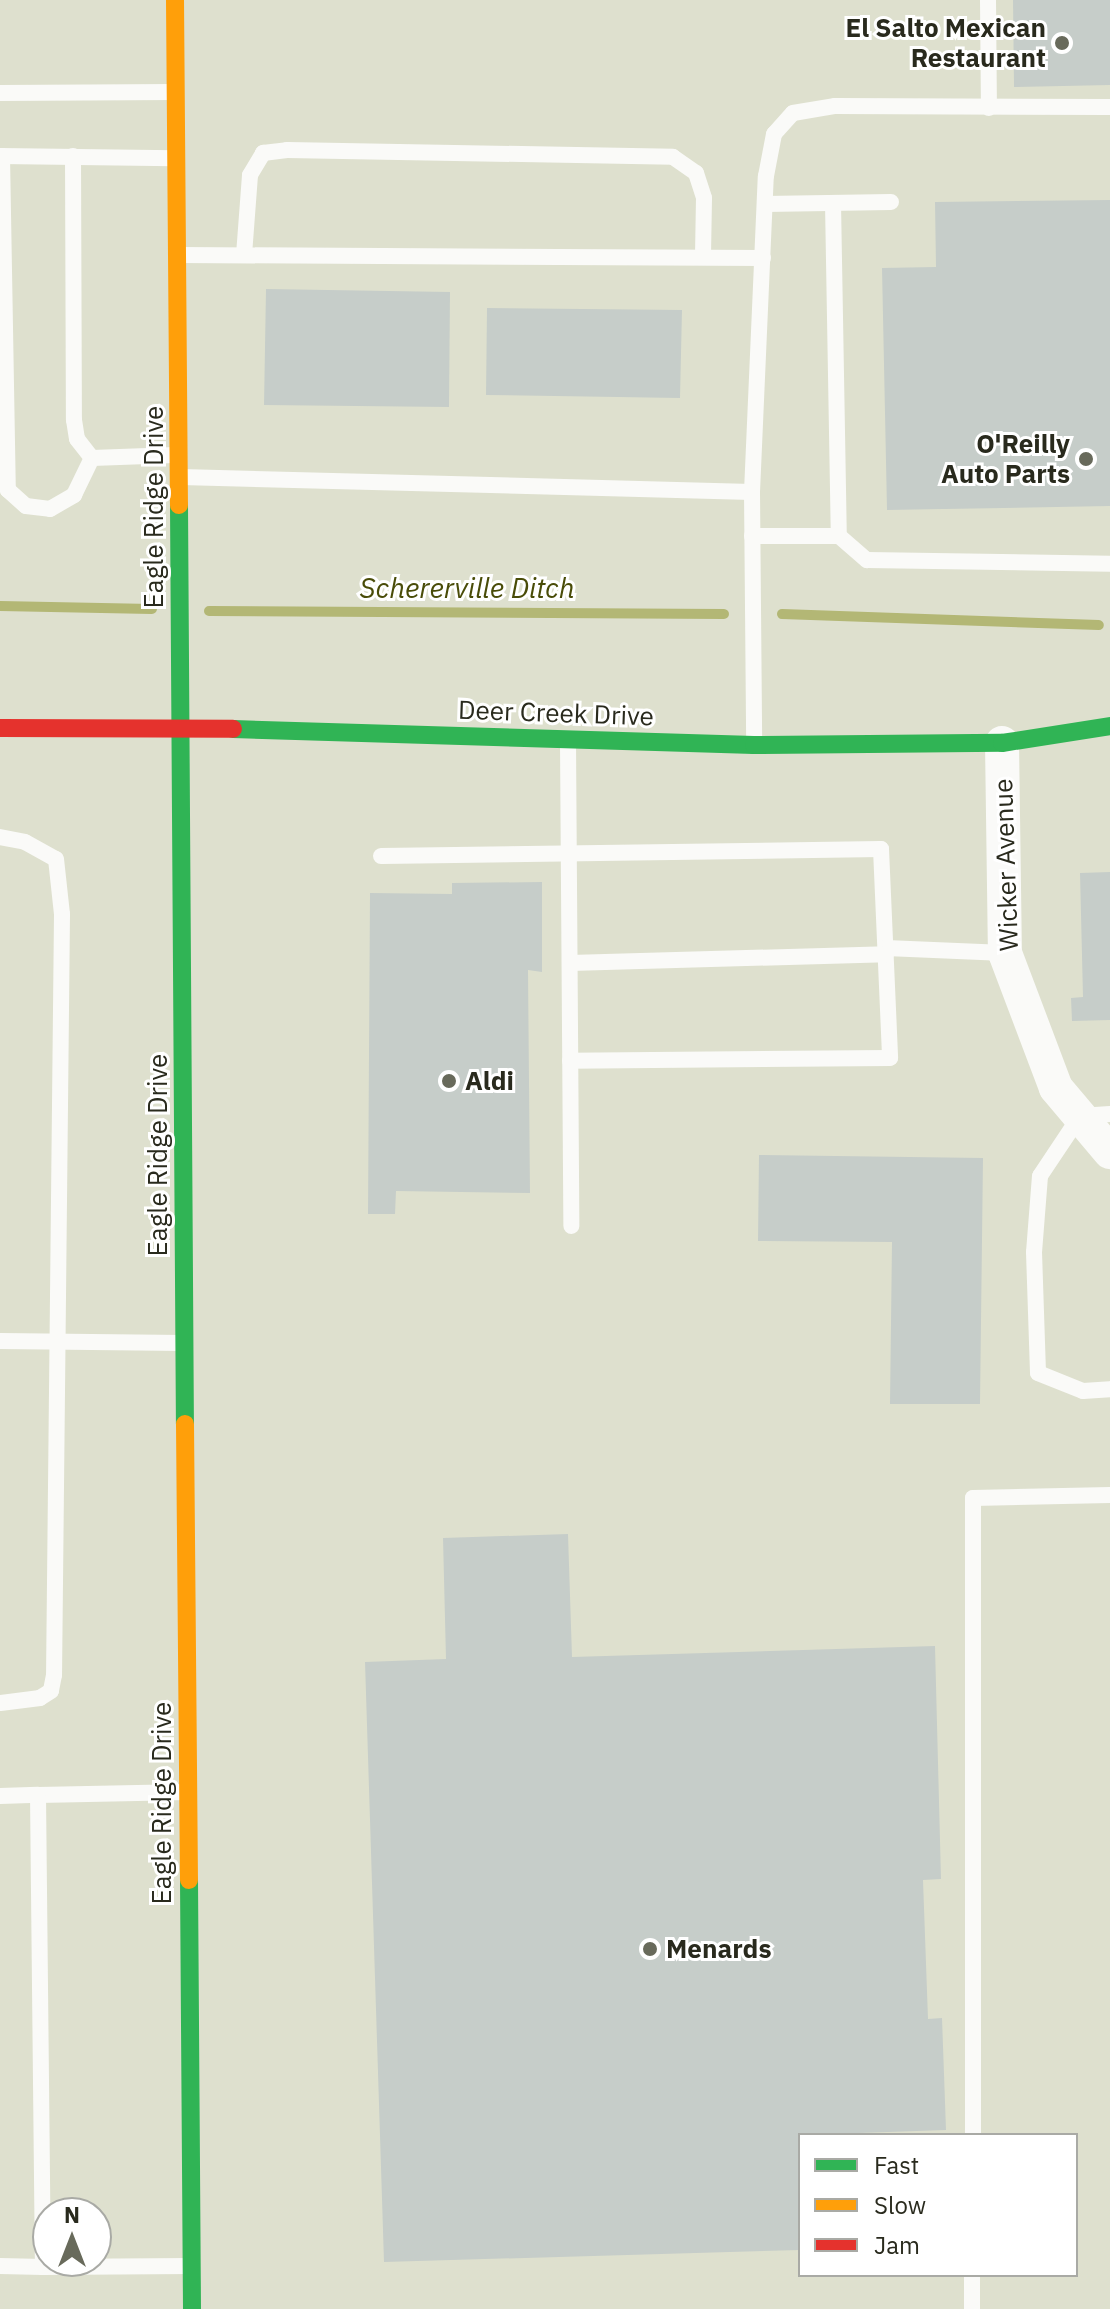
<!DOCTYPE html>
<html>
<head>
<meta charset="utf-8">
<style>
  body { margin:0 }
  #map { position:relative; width:1110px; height:2309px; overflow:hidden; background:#dee0ce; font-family:"IBM Plex Sans",sans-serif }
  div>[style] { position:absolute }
  .stream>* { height:10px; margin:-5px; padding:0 5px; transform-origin:5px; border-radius:5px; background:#b3b775 }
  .building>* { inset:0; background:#c6cdc9 }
  .lane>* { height:16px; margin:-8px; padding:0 8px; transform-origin:8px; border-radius:8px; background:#fafaf8 }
  .street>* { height:34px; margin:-17px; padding:0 17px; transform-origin:17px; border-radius:17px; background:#fafaf8 }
  .fast>* { height:18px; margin:-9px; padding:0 9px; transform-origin:9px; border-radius:9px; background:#30b455 }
  .slow>* { height:18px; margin:-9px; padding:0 9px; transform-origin:9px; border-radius:9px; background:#ff9f0a }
  .jam>* { height:18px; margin:-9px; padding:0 9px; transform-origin:9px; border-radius:9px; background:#e5322d }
  .dots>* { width:22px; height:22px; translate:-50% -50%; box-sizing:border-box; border:4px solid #fff; border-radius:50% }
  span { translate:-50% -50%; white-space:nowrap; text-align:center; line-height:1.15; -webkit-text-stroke:6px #fff; paint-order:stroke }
  .poi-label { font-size:26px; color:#292a1d; font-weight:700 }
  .right { translate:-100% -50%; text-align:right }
  .left { translate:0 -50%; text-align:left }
  .street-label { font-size:26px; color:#292a1d }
  .water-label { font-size:28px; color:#494c08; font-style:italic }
  .legend { position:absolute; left:798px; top:2133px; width:280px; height:144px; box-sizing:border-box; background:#fff; border:2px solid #a9aaa5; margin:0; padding:10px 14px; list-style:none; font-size:24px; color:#292a1d }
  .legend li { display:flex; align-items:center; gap:16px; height:40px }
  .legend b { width:40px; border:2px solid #a9aaa5 }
  .north { position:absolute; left:32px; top:2197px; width:80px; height:80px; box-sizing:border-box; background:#fff; border:2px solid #a9aaa5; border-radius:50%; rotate:0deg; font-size:22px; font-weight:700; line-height:32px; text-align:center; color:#292a1d }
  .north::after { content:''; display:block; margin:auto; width:28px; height:36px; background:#686a5b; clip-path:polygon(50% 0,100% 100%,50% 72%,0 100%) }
</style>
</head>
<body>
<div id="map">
  <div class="stream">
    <div style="left:0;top:606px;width:152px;rotate:1.1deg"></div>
    <div style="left:209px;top:611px;width:515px;rotate:0.33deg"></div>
    <div style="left:782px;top:614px;width:317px;rotate:2deg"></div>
  </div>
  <div class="building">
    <div style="clip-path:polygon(1013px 0,1110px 0,1110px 85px,1014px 87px)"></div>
    <div style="clip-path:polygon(1110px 200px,1110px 506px,887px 510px,882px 268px,936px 267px,935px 202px)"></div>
    <div style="clip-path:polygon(266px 289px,450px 292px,449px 407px,264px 405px)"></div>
    <div style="clip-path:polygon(487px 308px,682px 310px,680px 398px,486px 395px)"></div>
    <div style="clip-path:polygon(1110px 872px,1110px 1020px,1072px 1021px,1071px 998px,1083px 997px,1080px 873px)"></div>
    <div style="clip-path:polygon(542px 882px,542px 972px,528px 970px,530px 1193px,396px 1191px,395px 1214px,368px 1214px,370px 893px,452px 894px,452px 883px)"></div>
    <div style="clip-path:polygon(759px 1155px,983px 1158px,980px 1404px,890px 1404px,892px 1242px,758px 1241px)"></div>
    <div style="clip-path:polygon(568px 1534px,572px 1657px,935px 1646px,941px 1879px,923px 1880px,928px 2019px,942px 2018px,946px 2130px,800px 2135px,800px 2250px,384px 2262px,365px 1662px,446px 1659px,443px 1538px)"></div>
  </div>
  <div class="lane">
    <div style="left:988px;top:0;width:108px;rotate:89.5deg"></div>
    <div style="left:0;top:93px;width:174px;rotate:-0.3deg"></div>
    <div style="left:0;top:156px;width:175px;rotate:0.7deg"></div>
    <div style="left:2px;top:156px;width:334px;rotate:89deg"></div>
    <div style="left:8px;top:490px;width:24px;rotate:42deg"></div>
    <div style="left:26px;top:506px;width:24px;rotate:7deg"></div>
    <div style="left:50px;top:509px;width:28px;rotate:-30deg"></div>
    <div style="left:74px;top:495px;width:41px;rotate:-64.1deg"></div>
    <div style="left:73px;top:156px;width:264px;rotate:89.8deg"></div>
    <div style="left:74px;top:420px;width:19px;rotate:81deg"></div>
    <div style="left:77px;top:439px;width:24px;rotate:52deg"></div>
    <div style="left:833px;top:203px;width:333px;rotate:89deg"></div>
    <div style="left:765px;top:204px;width:126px;rotate:-0.9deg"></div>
    <div style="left:180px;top:255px;width:583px;rotate:0.29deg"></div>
    <div style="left:244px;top:255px;width:80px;rotate:-85.7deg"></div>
    <div style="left:250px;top:175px;width:26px;rotate:-59deg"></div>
    <div style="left:263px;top:153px;width:24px;rotate:-7deg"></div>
    <div style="left:287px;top:150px;width:386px;rotate:1deg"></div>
    <div style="left:673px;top:157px;width:28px;rotate:35deg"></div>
    <div style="left:696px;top:173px;width:26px;rotate:72deg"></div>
    <div style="left:704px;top:198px;width:58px;rotate:91deg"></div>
    <div style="left:92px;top:458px;width:83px;rotate:-2.1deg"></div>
    <div style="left:181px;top:477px;width:571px;rotate:1.5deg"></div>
    <div style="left:752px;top:492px;width:250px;rotate:89.5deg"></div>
    <div style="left:752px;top:492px;width:316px;rotate:-87.5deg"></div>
    <div style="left:766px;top:176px;width:43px;rotate:-79.2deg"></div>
    <div style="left:774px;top:134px;width:28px;rotate:-48deg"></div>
    <div style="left:793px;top:113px;width:43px;rotate:-9.5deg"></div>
    <div style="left:835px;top:106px;width:275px;rotate:0.2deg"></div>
    <div style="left:752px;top:536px;width:87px"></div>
    <div style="left:839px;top:536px;width:37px;rotate:41deg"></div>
    <div style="left:867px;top:560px;width:243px;rotate:0.9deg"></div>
    <div style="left:568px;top:742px;width:484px;rotate:89.6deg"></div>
    <div style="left:0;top:837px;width:25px;rotate:11deg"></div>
    <div style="left:25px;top:842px;width:35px;rotate:29deg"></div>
    <div style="left:56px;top:859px;width:55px;rotate:83.8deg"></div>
    <div style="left:62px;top:914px;width:761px;rotate:90.6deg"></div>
    <div style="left:54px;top:1675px;width:16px;rotate:101deg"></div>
    <div style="left:51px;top:1691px;width:13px;rotate:148deg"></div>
    <div style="left:40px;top:1698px;width:40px;rotate:172.9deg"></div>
    <div style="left:381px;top:856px;width:500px;rotate:-0.8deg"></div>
    <div style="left:881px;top:849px;width:209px;rotate:87.5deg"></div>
    <div style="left:890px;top:1058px;width:320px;rotate:179.5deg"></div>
    <div style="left:886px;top:948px;width:119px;rotate:2.4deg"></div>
    <div style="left:570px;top:963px;width:316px;rotate:-1.6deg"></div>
    <div style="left:1110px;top:1114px;width:30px;rotate:176deg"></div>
    <div style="left:1080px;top:1116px;width:72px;rotate:123.7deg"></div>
    <div style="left:1040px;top:1176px;width:76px;rotate:94.5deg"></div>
    <div style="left:1034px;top:1252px;width:121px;rotate:88.1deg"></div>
    <div style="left:1038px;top:1373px;width:48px;rotate:21.8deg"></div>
    <div style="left:1083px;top:1391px;width:27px;rotate:-4deg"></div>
    <div style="left:0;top:1341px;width:183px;rotate:0.6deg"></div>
    <div style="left:187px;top:1792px;width:149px;rotate:178.8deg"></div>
    <div style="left:38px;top:1795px;width:472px;rotate:89.4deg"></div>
    <div style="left:43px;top:2267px;width:148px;rotate:-0.4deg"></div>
    <div style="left:0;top:1796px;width:38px;rotate:-2deg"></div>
    <div style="left:973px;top:2135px;width:637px;rotate:-90deg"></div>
    <div style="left:973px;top:1498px;width:137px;rotate:-1.3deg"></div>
    <div style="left:0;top:2266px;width:43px;rotate:1.3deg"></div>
    <div style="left:972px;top:2275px;width:34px;rotate:90deg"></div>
  </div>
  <div class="street">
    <div style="left:1002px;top:743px;width:210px;rotate:89.2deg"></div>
    <div style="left:1005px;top:953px;width:144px;rotate:69.3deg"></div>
    <div style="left:1056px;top:1088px;width:84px;rotate:49.8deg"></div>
  </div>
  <div class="fast">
    <div style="left:179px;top:505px;width:919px;rotate:89.63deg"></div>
    <div style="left:233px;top:729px;width:521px;rotate:1.76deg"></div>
    <div style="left:754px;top:745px;width:248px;rotate:-0.5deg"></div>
    <div style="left:1002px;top:743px;width:109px;rotate:-8.9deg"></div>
    <div style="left:189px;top:1880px;width:429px;rotate:89.6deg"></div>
  </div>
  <div class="slow">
    <div style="left:175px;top:0;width:505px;rotate:89.55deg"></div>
    <div style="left:185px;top:1424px;width:456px;rotate:89.5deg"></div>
  </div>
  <div class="jam">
    <div style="left:0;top:728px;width:233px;rotate:0.2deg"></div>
  </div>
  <div class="dots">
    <div style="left:1062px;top:43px;background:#686a5b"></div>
    <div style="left:1086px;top:459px;background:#686a5b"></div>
    <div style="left:449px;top:1081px;background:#686a5b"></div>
    <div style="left:650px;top:1949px;background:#686a5b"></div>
  </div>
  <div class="poi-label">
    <span class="right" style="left:1046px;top:43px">El Salto Mexican<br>Restaurant</span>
    <span class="right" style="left:1070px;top:459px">O'Reilly<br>Auto Parts</span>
    <span class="left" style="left:465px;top:1081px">Aldi</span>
    <span class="left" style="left:666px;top:1949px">Menards</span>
  </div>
  <div class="street-label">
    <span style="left:154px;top:507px;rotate:-90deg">Eagle Ridge Drive</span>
    <span style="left:556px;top:713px;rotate:2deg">Deer Creek Drive</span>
    <span style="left:1006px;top:865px;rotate:-92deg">Wicker Avenue</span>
    <span style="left:158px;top:1155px;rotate:-90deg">Eagle Ridge Drive</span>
    <span style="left:162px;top:1803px;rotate:-90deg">Eagle Ridge Drive</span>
  </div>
  <div class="water-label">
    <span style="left:467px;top:588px">Schererville Ditch</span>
  </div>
  <ul class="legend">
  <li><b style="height:10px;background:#30b455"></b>Fast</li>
  <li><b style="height:10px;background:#ff9f0a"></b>Slow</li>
  <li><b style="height:10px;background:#e5322d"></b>Jam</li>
  </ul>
  <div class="north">N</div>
</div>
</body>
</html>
